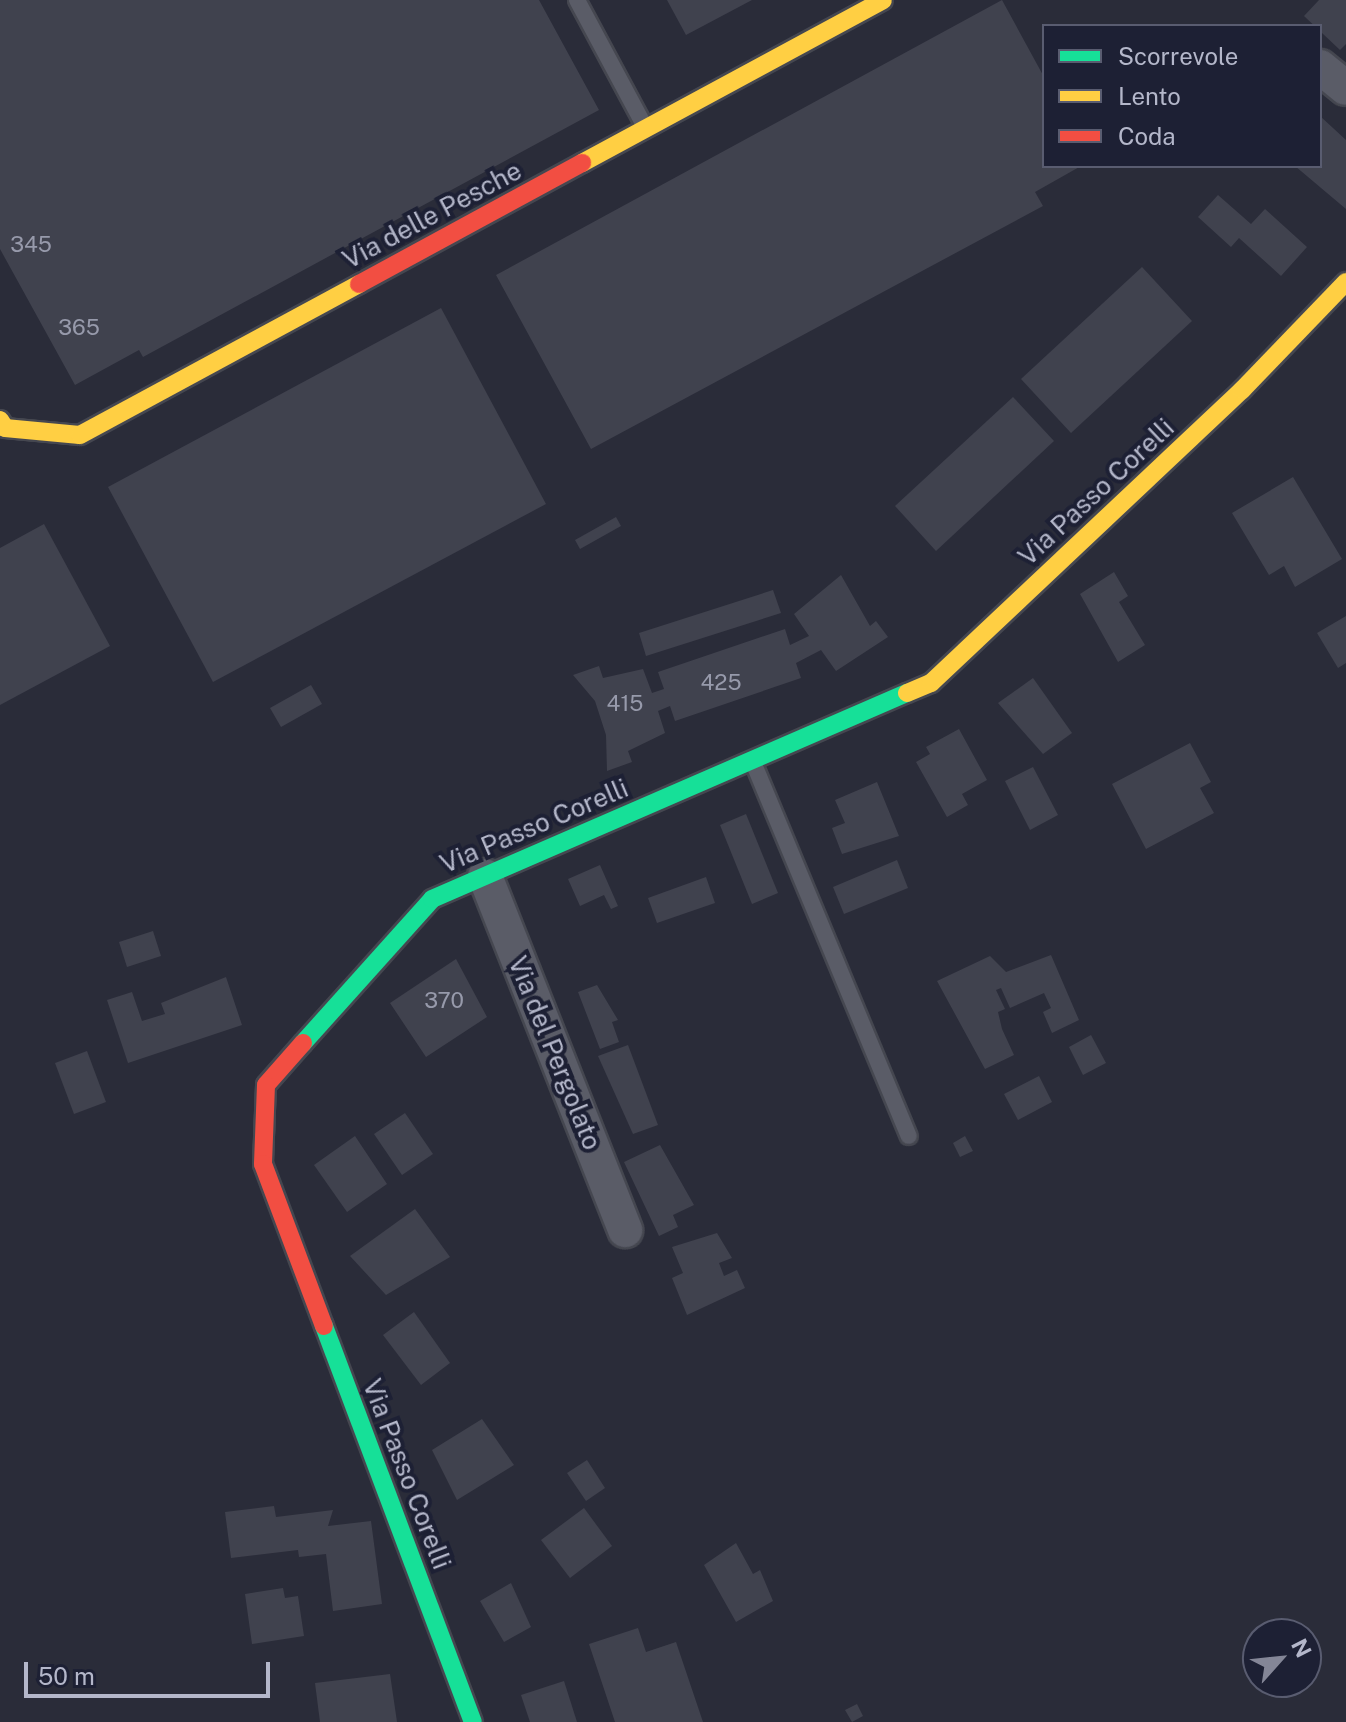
<!DOCTYPE html>
<html>
<head>
<meta charset="utf-8">
<style>
  body { margin:0 }
  #map { position:relative; width:1346px; height:1722px; overflow:hidden; background:#2a2c39; font-family:"Public Sans",sans-serif }
  div>[style] { position:absolute }
  .building>* { inset:0; background:#40424e }
  .roads { filter:drop-shadow(2px 0 #454750) drop-shadow(-2px 0 #454750) drop-shadow(0 2px #454750) drop-shadow(0 -2px #454750) }
  .lane>* { height:16px; margin:-8px; padding:0 8px; transform-origin:8px; border-radius:8px; background:#5a5c67 }
  .street>* { height:34px; margin:-17px; padding:0 17px; transform-origin:17px; border-radius:17px; background:#5a5c67 }
  .fast>* { height:18px; margin:-9px; padding:0 9px; transform-origin:9px; border-radius:9px; background:#16e098 }
  .slow>* { height:18px; margin:-9px; padding:0 9px; transform-origin:9px; border-radius:9px; background:#ffcf43 }
  .jam>* { height:18px; margin:-9px; padding:0 9px; transform-origin:9px; border-radius:9px; background:#f24e42 }
  span { translate:-50% -50%; white-space:nowrap; text-align:center; line-height:1.15; -webkit-text-stroke:8px #1d2034; paint-order:stroke }
  .number-label { font-size:22px; color:#979aab }
  .number-label span { -webkit-text-stroke-width:0 }
  .street-label { font-size:26px; color:#b4b7ca }
  .legend { position:absolute; left:1042px; top:24px; width:280px; height:144px; box-sizing:border-box; background:#1d2034; border:2px solid #595c70; margin:0; padding:10px 14px; list-style:none; font-size:24px; color:#b4b7ca }
  .legend li { display:flex; align-items:center; gap:16px; height:40px }
  .legend b { width:40px; border:2px solid #595c70 }
  .north { position:absolute; left:1242px; top:1618px; width:80px; height:80px; box-sizing:border-box; background:#1d2034; border:2px solid #595c70; border-radius:50%; rotate:63deg; font-size:22px; font-weight:700; line-height:32px; text-align:center; color:#b4b7ca }
  .north::after { content:''; display:block; margin:auto; width:28px; height:36px; background:#848697; clip-path:polygon(50% 0,100% 100%,50% 72%,0 100%) }
  .scale { position:absolute; left:24px; top:1662px; width:246px; height:36px; box-sizing:border-box; border:4px solid #b4b7ca; border-top:0; padding-left:10px; font-size:24px; line-height:28px; white-space:nowrap; color:#b4b7ca; -webkit-text-stroke:6px #1d2034; paint-order:stroke }
</style>
</head>
<body>
<div id="map">
  <div class="building">
    <div style="clip-path:polygon(0 0,539px 0,599px 110px,143px 357px,139px 350px,75px 385px,0 249px)"></div>
    <div style="clip-path:polygon(667px 0,752px 0,686px 35px)"></div>
    <div style="clip-path:polygon(1002px 0,1044px 77px,1044px 166px,1081px 166px,1035px 192px,1043px 206px,591px 449px,496px 275px)"></div>
    <div style="clip-path:polygon(1319px 0,1346px 0,1346px 44px,1340px 50px,1304px 16px)"></div>
    <div style="clip-path:polygon(1320px 116px,1346px 140px,1346px 209px,1295px 166px,1320px 166px)"></div>
    <div style="clip-path:polygon(1218px 195px,1251px 224px,1265px 209px,1307px 247px,1281px 276px,1239px 238px,1231px 247px,1198px 217px)"></div>
    <div style="clip-path:polygon(1142px 267px,1192px 321px,1071px 433px,1021px 379px)"></div>
    <div style="clip-path:polygon(441px 308px,546px 504px,213px 682px,108px 487px)"></div>
    <div style="clip-path:polygon(1013px 397px,1054px 441px,936px 551px,895px 506px)"></div>
    <div style="clip-path:polygon(1293px 477px,1342px 559px,1295px 587px,1284px 566px,1269px 575px,1232px 513px)"></div>
    <div style="clip-path:polygon(616px 517px,621px 526px,580px 549px,575px 540px)"></div>
    <div style="clip-path:polygon(44px 524px,110px 646px,0 705px,0 548px)"></div>
    <div style="clip-path:polygon(1114px 572px,1128px 596px,1119px 602px,1145px 645px,1118px 662px,1080px 594px)"></div>
    <div style="clip-path:polygon(841px 575px,870px 626px,876px 621px,888px 637px,836px 671px,821px 650px,796px 663px,801px 678px,675px 721px,670px 706px,658px 711px,665px 733px,628px 751px,632px 762px,607px 771px,606px 735px,595px 701px,573px 675px,599px 666px,603px 678px,643px 669px,652px 693px,664px 689px,658px 672px,785px 629px,790px 645px,809px 636px,794px 614px)"></div>
    <div style="clip-path:polygon(773px 590px,781px 613px,646px 656px,639px 633px)"></div>
    <div style="clip-path:polygon(1346px 616px,1346px 663px,1338px 668px,1317px 633px)"></div>
    <div style="clip-path:polygon(1033px 678px,1072px 733px,1043px 754px,998px 703px)"></div>
    <div style="clip-path:polygon(311px 685px,322px 704px,281px 727px,270px 708px)"></div>
    <div style="clip-path:polygon(959px 729px,987px 780px,962px 794px,968px 805px,947px 817px,916px 762px,930px 754px,926px 747px)"></div>
    <div style="clip-path:polygon(1190px 743px,1211px 782px,1200px 788px,1214px 813px,1146px 849px,1112px 784px)"></div>
    <div style="clip-path:polygon(1033px 767px,1058px 815px,1030px 830px,1005px 781px)"></div>
    <div style="clip-path:polygon(877px 782px,899px 836px,842px 854px,832px 828px,845px 823px,835px 800px)"></div>
    <div style="clip-path:polygon(746px 814px,778px 893px,752px 904px,720px 825px)"></div>
    <div style="clip-path:polygon(897px 860px,908px 888px,844px 914px,833px 887px)"></div>
    <div style="clip-path:polygon(600px 865px,618px 906px,611px 909px,604px 895px,580px 906px,568px 879px)"></div>
    <div style="clip-path:polygon(706px 877px,715px 903px,657px 923px,648px 898px)"></div>
    <div style="clip-path:polygon(153px 931px,161px 956px,127px 967px,119px 942px)"></div>
    <div style="clip-path:polygon(1051px 955px,1079px 1020px,1052px 1033px,1043px 1012px,1051px 1008px,1044px 993px,1010px 1008px,1001px 988px,996px 990px,1005px 1009px,998px 1012px,1002px 1029px,1014px 1055px,985px 1069px,937px 981px,990px 956px,1006px 972px)"></div>
    <div style="clip-path:polygon(456px 959px,487px 1017px,426px 1057px,390px 1003px)"></div>
    <div style="clip-path:polygon(226px 977px,242px 1025px,128px 1063px,107px 1000px,132px 992px,142px 1021px,165px 1014px,161px 1003px)"></div>
    <div style="clip-path:polygon(597px 985px,618px 1020px,612px 1022px,619px 1042px,600px 1049px,578px 992px)"></div>
    <div style="clip-path:polygon(1091px 1035px,1106px 1063px,1083px 1075px,1069px 1047px)"></div>
    <div style="clip-path:polygon(628px 1045px,658px 1125px,633px 1134px,598px 1056px)"></div>
    <div style="clip-path:polygon(87px 1051px,106px 1102px,74px 1114px,55px 1063px)"></div>
    <div style="clip-path:polygon(1039px 1076px,1052px 1102px,1018px 1120px,1004px 1094px)"></div>
    <div style="clip-path:polygon(405px 1113px,433px 1154px,402px 1175px,374px 1134px)"></div>
    <div style="clip-path:polygon(355px 1136px,387px 1184px,347px 1212px,314px 1165px)"></div>
    <div style="clip-path:polygon(965px 1136px,973px 1151px,960px 1157px,953px 1143px)"></div>
    <div style="clip-path:polygon(660px 1145px,694px 1205px,673px 1215px,678px 1227px,659px 1236px,624px 1162px)"></div>
    <div style="clip-path:polygon(415px 1209px,450px 1257px,386px 1295px,350px 1256px)"></div>
    <div style="clip-path:polygon(717px 1233px,732px 1258px,719px 1263px,724px 1276px,737px 1270px,745px 1288px,687px 1315px,672px 1278px,683px 1273px,672px 1247px)"></div>
    <div style="clip-path:polygon(414px 1312px,450px 1363px,421px 1385px,383px 1335px)"></div>
    <div style="clip-path:polygon(482px 1419px,514px 1465px,457px 1500px,432px 1450px)"></div>
    <div style="clip-path:polygon(587px 1460px,605px 1488px,586px 1501px,567px 1473px)"></div>
    <div style="clip-path:polygon(274px 1506px,276px 1517px,333px 1510px,328px 1526px,371px 1521px,382px 1604px,333px 1611px,326px 1554px,299px 1557px,298px 1550px,231px 1558px,225px 1512px)"></div>
    <div style="clip-path:polygon(584px 1508px,612px 1546px,570px 1578px,541px 1540px)"></div>
    <div style="clip-path:polygon(736px 1543px,753px 1574px,760px 1570px,773px 1601px,736px 1622px,704px 1565px)"></div>
    <div style="clip-path:polygon(511px 1583px,531px 1627px,504px 1642px,480px 1601px)"></div>
    <div style="clip-path:polygon(283px 1588px,285px 1598px,298px 1596px,304px 1636px,252px 1644px,245px 1594px)"></div>
    <div style="clip-path:polygon(638px 1628px,646px 1652px,676px 1642px,703px 1722px,615px 1722px,589px 1644px)"></div>
    <div style="clip-path:polygon(390px 1674px,397px 1722px,320px 1722px,315px 1683px)"></div>
    <div style="clip-path:polygon(564px 1681px,577px 1722px,530px 1722px,521px 1695px)"></div>
    <div style="clip-path:polygon(857px 1704px,863px 1716px,852px 1722px,845px 1710px)"></div>
  </div>
  <div class="roads">
    <div class="lane">
      <div style="left:577px;top:0;width:144px;rotate:61.8deg"></div>
      <div style="left:753px;top:762px;width:405px;rotate:67.4deg"></div>
    </div>
    <div class="street">
      <div style="left:1320px;top:67px;width:33px;rotate:39deg"></div>
      <div style="left:485px;top:876px;width:381px;rotate:68.4deg"></div>
    </div>
    <div class="fast">
      <div style="left:303px;top:1043px;width:193px;rotate:-48.1deg"></div>
      <div style="left:432px;top:899px;width:518px;rotate:-23.45deg"></div>
      <div style="left:324px;top:1326px;width:423px;rotate:69.4deg"></div>
    </div>
    <div class="slow">
      <div style="left:582px;top:163px;width:342px;rotate:-28.4deg"></div>
      <div style="left:0;top:420px;width:9px;rotate:58deg"></div>
      <div style="left:5px;top:428px;width:75px;rotate:5.3deg"></div>
      <div style="left:80px;top:435px;width:317px;rotate:-28.4deg"></div>
      <div style="left:907px;top:693px;width:26px;rotate:-23deg"></div>
      <div style="left:931px;top:683px;width:427px;rotate:-43.3deg"></div>
      <div style="left:1242px;top:390px;width:150px;rotate:-46.1deg"></div>
    </div>
    <div class="jam">
      <div style="left:359px;top:284px;width:254px;rotate:-28.5deg"></div>
      <div style="left:303px;top:1043px;width:56px;rotate:131.4deg"></div>
      <div style="left:266px;top:1085px;width:79px;rotate:92.2deg"></div>
      <div style="left:263px;top:1164px;width:173px;rotate:69.4deg"></div>
    </div>
  </div>
  <div class="number-label">
    <span style="left:31px;top:245px">345</span>
    <span style="left:79px;top:328px">365</span>
    <span style="left:721px;top:683px">425</span>
    <span style="left:625px;top:704px">415</span>
    <span style="left:444px;top:1001px">370</span>
  </div>
  <div class="street-label">
    <span style="left:432px;top:215px;rotate:-28deg">Via delle Pesche</span>
    <span style="left:1096px;top:492px;rotate:-43deg">Via Passo Corelli</span>
    <span style="left:534px;top:826px;rotate:-23deg">Via Passo Corelli</span>
    <span style="left:555px;top:1053px;rotate:68deg">Via del Pergolato</span>
    <span style="left:407px;top:1474px;rotate:69deg">Via Passo Corelli</span>
  </div>
  <ul class="legend">
  <li><b style="height:10px;background:#16e098"></b>Scorrevole</li>
  <li><b style="height:10px;background:#ffcf43"></b>Lento</li>
  <li><b style="height:10px;background:#f24e42"></b>Coda</li>
  </ul>
  <div class="north">N</div>
  <div class="scale">50 m</div>
</div>
</body>
</html>
